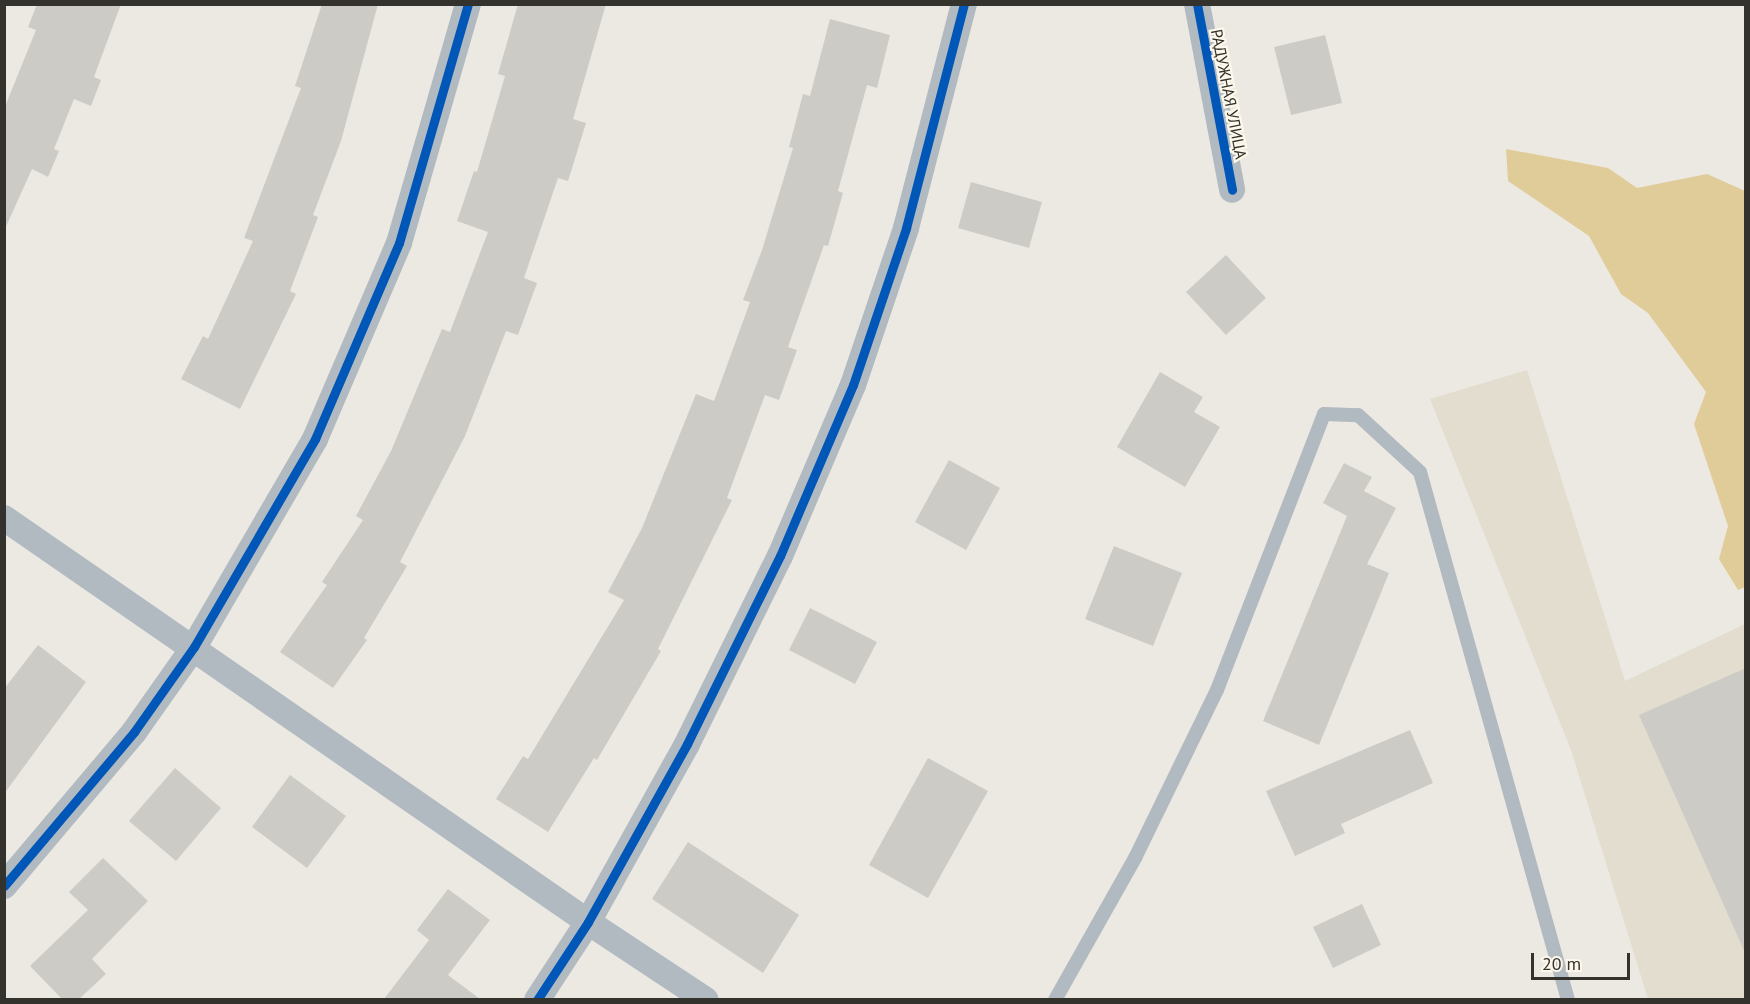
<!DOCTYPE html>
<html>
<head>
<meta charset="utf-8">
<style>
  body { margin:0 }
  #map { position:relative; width:1750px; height:1004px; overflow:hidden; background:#ece9e2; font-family:"PT Sans",sans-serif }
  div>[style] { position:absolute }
  .built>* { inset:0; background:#e2ddce }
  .forest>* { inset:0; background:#e0cc98 }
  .building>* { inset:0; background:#cdcbc5 }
  .lane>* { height:14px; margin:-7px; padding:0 7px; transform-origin:7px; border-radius:7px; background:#b1bac1 }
  .street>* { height:26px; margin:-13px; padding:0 13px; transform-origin:13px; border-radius:13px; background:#b1bac1 }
  .cycleway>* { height:9px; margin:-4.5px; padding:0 4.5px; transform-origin:4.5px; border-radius:4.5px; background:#0057b8 }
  span { translate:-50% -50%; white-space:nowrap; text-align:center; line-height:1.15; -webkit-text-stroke:4.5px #fdf8eb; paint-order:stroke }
  .street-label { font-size:16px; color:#34322d }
  .frame { position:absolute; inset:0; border:6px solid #34322d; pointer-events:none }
  .scale { position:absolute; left:1531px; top:953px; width:99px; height:27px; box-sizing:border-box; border:3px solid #34322d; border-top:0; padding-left:8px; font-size:18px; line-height:21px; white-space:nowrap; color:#34322d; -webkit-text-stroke:4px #fdf8eb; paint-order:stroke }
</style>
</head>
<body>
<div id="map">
  <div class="built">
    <div style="clip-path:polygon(1527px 370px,1625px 681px,1745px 624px,1745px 999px,1648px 999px,1571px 750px,1430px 399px)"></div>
  </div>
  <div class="forest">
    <div style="clip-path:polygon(1506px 149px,1608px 168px,1637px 188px,1707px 174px,1745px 191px,1745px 587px,1738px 590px,1719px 559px,1728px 526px,1694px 424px,1706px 392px,1648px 313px,1621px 294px,1589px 236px,1508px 181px)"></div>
  </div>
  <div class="building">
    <div style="clip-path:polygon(37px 4px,121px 4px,94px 77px,101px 80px,91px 106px,74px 99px,54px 149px,59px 151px,48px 177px,32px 169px,4px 231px,4px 109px,36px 30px,28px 27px)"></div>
    <div style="clip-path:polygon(322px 4px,378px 4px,341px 141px,313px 215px,318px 217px,290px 291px,296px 294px,240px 409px,181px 379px,203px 336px,208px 339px,253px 241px,244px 238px,301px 88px,295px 86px)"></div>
    <div style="clip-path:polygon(518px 4px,606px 4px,573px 119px,586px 123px,568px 181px,558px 178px,524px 278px,537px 283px,518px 335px,506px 331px,465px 436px,400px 562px,407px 566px,364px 638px,367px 640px,333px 688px,280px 652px,327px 585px,322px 582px,363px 520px,356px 516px,391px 451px,442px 329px,450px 332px,488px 232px,457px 221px,474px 171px,477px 172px,505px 76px,498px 74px)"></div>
    <div style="clip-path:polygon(830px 19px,890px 35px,877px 88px,867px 85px,838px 191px,843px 193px,828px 246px,824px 245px,788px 347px,797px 350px,779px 400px,765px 395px,727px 498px,732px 500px,658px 649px,661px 651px,597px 760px,594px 758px,548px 832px,496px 799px,523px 756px,528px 759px,624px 600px,608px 592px,642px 528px,696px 394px,714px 401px,750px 302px,743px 300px,762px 250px,793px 148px,789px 147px,803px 94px,810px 96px)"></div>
    <div style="clip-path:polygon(1325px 35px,1342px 103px,1291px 115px,1274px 47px)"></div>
    <div style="clip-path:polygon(971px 182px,1042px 202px,1029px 248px,958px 228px)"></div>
    <div style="clip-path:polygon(1226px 255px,1266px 298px,1226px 335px,1186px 292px)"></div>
    <div style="clip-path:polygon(1160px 372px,1203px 397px,1194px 412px,1220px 427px,1185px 487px,1117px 447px)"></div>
    <div style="clip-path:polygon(949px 460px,1000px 488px,966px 550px,915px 522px)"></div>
    <div style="clip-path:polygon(1344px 463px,1372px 477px,1364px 491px,1396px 508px,1367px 564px,1389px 573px,1319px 745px,1263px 721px,1347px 516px,1323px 503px)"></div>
    <div style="clip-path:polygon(1114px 546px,1182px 573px,1153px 646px,1085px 619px)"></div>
    <div style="clip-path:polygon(810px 608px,877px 642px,855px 684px,789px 650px)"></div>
    <div style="clip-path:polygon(38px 645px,86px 682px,4px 794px,4px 689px)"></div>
    <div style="clip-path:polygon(1746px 668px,1746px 955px,1639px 715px)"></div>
    <div style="clip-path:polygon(1410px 730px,1433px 783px,1341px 824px,1345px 833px,1295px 856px,1266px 791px)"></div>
    <div style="clip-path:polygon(928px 758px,988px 791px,928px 898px,869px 865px)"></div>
    <div style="clip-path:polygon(175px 768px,221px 808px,176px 861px,129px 821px)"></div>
    <div style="clip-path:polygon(290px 775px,346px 816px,307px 868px,252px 827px)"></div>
    <div style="clip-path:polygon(688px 842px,799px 915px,763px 973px,652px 899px)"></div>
    <div style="clip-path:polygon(103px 858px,148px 901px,92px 959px,106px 974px,79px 999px,62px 999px,30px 966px,88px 910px,69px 892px)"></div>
    <div style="clip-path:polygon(448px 889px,490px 920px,448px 975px,480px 999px,384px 999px,429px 940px,417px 930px)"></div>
    <div style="clip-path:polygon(1362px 904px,1381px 945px,1333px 968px,1313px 927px)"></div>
  </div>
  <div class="lane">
    <div style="left:1055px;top:1000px;width:165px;rotate:-60.6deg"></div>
    <div style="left:1136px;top:856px;width:185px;rotate:-64deg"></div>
    <div style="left:1217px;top:690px;width:296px;rotate:-68.8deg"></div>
    <div style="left:1324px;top:414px;width:34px;rotate:2deg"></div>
    <div style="left:1358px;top:415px;width:84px;rotate:42.6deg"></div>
    <div style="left:1420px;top:472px;width:548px;rotate:74.34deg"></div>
  </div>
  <div class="street">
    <div style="left:1197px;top:4px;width:189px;rotate:79.3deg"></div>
    <div style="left:4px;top:518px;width:710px;rotate:34.67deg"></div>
    <div style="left:588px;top:922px;width:141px;rotate:33.5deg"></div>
    <div style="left:4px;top:886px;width:202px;rotate:-49.8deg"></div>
    <div style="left:134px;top:732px;width:104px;rotate:-54.8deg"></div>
    <div style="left:194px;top:647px;width:241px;rotate:-59.8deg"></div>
    <div style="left:315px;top:439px;width:213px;rotate:-66.8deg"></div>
    <div style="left:399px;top:243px;width:249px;rotate:-73.9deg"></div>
    <div style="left:537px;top:1000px;width:93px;rotate:-56.8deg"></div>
    <div style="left:588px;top:922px;width:204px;rotate:-60.9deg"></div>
    <div style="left:687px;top:744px;width:210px;rotate:-63.7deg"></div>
    <div style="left:780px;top:556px;width:186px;rotate:-66.9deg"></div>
    <div style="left:853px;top:385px;width:166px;rotate:-71.3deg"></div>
    <div style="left:906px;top:228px;width:231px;rotate:-75.5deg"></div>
  </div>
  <div class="cycleway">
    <div style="left:1197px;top:4px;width:189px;rotate:79.3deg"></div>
    <div style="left:4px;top:886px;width:202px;rotate:-49.8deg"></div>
    <div style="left:134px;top:732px;width:104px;rotate:-54.8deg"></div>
    <div style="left:194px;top:647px;width:241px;rotate:-59.8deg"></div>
    <div style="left:315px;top:439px;width:213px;rotate:-66.8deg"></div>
    <div style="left:399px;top:243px;width:249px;rotate:-73.9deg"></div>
    <div style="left:537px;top:1000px;width:93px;rotate:-56.8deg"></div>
    <div style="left:588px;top:922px;width:204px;rotate:-60.9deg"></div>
    <div style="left:687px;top:744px;width:210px;rotate:-63.7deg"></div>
    <div style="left:780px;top:556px;width:186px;rotate:-66.9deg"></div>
    <div style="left:853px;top:385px;width:166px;rotate:-71.3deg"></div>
    <div style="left:906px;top:228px;width:231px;rotate:-75.5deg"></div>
  </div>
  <div class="street-label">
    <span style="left:1229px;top:94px;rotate:79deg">РАДУЖНАЯ УЛИЦА</span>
  </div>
  <div class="frame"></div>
  <div class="scale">20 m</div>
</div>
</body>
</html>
